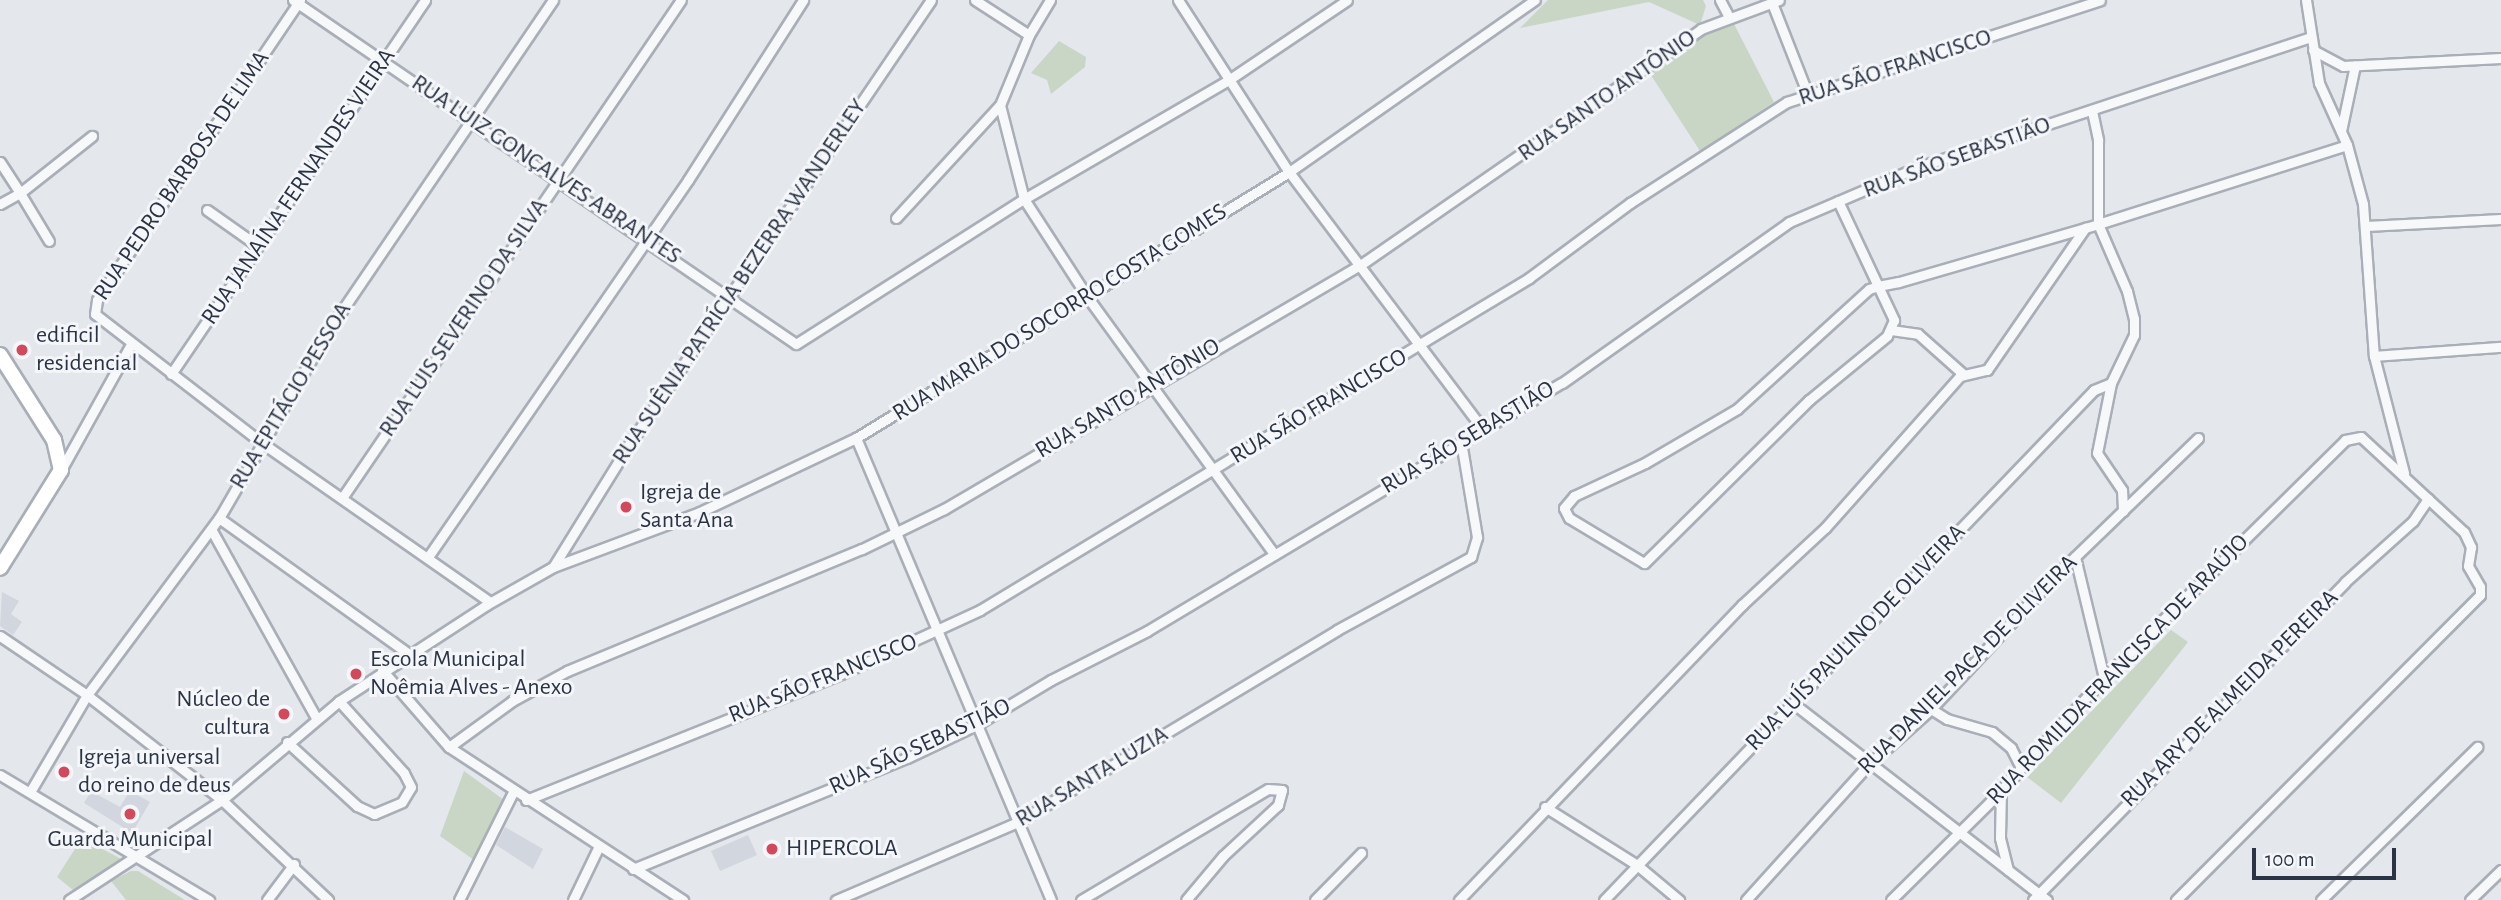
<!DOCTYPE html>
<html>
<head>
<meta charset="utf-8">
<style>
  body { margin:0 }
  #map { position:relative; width:2501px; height:900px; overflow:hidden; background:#e4e7ec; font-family:"Alegreya Sans",sans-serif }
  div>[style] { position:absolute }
  .built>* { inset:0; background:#d2d6de }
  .green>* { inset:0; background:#c9d6c5 }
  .roads { filter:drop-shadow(2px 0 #a9aeb7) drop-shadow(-2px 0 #a9aeb7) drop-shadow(0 2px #a9aeb7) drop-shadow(0 -2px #a9aeb7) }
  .minor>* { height:9px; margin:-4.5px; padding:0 4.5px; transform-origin:4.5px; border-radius:4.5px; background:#f7f8fa }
  .primary>* { height:14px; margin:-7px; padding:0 7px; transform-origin:7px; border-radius:7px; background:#fff }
  .dots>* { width:19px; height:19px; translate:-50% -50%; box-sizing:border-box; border:4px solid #f4f6f9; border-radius:50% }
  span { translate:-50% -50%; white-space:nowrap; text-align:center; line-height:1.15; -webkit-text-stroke:6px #f4f6f9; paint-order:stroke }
  .street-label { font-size:24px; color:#2b3445 }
  .poi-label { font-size:24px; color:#2b3445 }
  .left { translate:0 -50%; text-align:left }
  .right { translate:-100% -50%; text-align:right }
  .scale { position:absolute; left:2252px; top:848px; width:144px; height:32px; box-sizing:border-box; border:4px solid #2b3445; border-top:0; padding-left:9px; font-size:21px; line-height:24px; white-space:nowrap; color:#2b3445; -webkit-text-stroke:5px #f4f6f9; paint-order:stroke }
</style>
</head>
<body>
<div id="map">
  <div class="built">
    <div style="clip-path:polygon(2px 592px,19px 601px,11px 614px,22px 622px,13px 635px,0 626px)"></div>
    <div style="clip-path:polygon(91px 791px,120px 807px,130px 791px,150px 802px,132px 833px,84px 803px)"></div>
    <div style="clip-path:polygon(505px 827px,543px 849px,533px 869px,496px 845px)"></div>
    <div style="clip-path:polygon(748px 835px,757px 855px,720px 871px,711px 851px)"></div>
  </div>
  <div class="green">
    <div style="clip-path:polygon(1548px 0,1703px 0,1706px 6px,1700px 25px,1649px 2px,1520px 28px)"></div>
    <div style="clip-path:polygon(1732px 20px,1774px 102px,1700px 151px,1647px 69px,1702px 33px)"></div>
    <div style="clip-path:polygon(1059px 41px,1086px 57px,1085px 67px,1051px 94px,1047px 80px,1031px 73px)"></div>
    <div style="clip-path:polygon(2171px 630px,2188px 642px,2061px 803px,2027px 777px)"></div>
    <div style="clip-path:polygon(464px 771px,504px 800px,474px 860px,440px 836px)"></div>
    <div style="clip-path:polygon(82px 838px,123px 860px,73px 890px,57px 877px)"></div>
    <div style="clip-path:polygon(131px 871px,138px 871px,185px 900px,126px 900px,111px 881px)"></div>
  </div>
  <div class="roads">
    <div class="minor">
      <div style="left:293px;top:0;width:609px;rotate:34.37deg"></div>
      <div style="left:796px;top:344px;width:270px;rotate:-32.5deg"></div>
      <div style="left:1024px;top:199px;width:238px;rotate:-30.2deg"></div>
      <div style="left:1230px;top:79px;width:141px;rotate:-34deg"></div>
      <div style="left:300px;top:0;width:362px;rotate:124.1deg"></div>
      <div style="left:97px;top:300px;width:14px;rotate:98deg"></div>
      <div style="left:95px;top:314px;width:211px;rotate:37.7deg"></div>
      <div style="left:262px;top:443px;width:278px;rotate:34.9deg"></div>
      <div style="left:975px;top:0;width:64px;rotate:32.9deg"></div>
      <div style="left:1050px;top:0;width:41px;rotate:121deg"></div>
      <div style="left:1029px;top:35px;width:76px;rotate:112.5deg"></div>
      <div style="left:1000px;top:105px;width:97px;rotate:75.7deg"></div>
      <div style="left:1024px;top:199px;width:114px;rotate:57.1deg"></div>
      <div style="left:1086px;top:295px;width:320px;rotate:54deg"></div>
      <div style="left:1178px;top:0;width:205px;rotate:57.2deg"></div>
      <div style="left:1289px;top:172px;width:322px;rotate:53deg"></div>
      <div style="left:1720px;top:0;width:19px;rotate:62deg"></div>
      <div style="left:2306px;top:0;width:84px;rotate:81.1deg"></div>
      <div style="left:2319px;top:83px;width:68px;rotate:65.7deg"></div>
      <div style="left:2347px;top:145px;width:61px;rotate:74.8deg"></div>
      <div style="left:2363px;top:204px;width:152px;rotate:85.9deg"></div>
      <div style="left:2374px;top:356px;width:121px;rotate:75.6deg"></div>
      <div style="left:1772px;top:3px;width:99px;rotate:68.6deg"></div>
      <div style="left:2313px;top:50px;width:34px;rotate:28deg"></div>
      <div style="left:2343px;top:66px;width:158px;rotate:-2.9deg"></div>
      <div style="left:2092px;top:111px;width:30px;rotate:78deg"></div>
      <div style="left:2098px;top:140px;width:84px;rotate:90deg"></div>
      <div style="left:2098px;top:224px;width:73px;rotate:66.6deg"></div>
      <div style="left:2127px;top:291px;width:29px;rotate:76deg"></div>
      <div style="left:2134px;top:319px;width:16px;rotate:90deg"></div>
      <div style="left:2134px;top:335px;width:53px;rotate:115.6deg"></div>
      <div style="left:2111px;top:383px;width:71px;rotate:101.3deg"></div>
      <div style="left:2097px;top:453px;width:45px;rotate:56deg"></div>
      <div style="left:2122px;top:490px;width:21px;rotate:87deg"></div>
      <div style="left:2341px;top:131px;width:67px;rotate:-78deg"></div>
      <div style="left:0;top:162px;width:37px;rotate:57deg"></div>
      <div style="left:20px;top:193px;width:92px;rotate:-38.4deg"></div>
      <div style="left:1838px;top:201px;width:132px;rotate:64.8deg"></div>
      <div style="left:1894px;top:320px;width:17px;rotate:114deg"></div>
      <div style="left:1887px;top:336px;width:101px;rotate:140.6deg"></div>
      <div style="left:1809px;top:400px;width:232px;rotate:135.3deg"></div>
      <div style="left:1644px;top:563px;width:87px;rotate:-149deg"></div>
      <div style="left:1569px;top:518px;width:11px;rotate:-117deg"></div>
      <div style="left:1564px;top:508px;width:16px;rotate:-50deg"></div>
      <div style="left:1574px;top:496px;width:78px;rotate:-24.9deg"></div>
      <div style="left:1645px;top:463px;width:107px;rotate:-30.4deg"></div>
      <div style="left:1737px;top:409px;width:178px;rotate:-42.3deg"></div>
      <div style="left:1869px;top:289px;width:9px;rotate:-18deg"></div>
      <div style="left:1878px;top:286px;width:21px;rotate:-11deg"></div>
      <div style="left:1899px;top:282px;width:207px;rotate:-16.2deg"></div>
      <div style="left:2098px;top:224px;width:261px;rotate:-17.6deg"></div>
      <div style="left:0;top:204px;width:23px;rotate:-29deg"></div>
      <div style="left:20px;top:193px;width:56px;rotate:58.9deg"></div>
      <div style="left:207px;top:210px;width:62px;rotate:35.2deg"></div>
      <div style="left:896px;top:218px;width:154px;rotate:-47.4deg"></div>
      <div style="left:2366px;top:226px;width:135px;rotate:-3deg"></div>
      <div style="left:1891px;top:330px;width:27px;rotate:8deg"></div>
      <div style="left:1918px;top:334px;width:60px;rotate:41.6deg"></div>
      <div style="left:2374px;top:356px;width:127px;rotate:-4.1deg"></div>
      <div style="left:171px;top:374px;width:452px;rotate:-55.8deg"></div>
      <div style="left:856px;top:438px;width:501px;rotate:67.12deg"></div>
      <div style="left:61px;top:470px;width:144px;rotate:-60.9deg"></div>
      <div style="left:342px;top:498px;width:602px;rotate:-55.76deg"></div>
      <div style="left:219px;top:518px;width:234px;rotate:35.6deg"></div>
      <div style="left:211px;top:529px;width:216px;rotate:60.9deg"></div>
      <div style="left:428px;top:557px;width:458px;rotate:-55.4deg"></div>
      <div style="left:688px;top:180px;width:214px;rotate:-57.4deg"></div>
      <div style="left:2075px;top:557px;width:124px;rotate:76.5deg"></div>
      <div style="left:553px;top:567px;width:142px;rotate:-58.2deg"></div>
      <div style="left:628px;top:446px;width:539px;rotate:-55.81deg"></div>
      <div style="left:0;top:636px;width:105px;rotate:34.1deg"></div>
      <div style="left:87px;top:695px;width:171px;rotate:37.9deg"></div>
      <div style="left:222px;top:800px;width:146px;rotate:43.3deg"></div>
      <div style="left:382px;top:670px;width:102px;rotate:49deg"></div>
      <div style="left:449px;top:747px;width:280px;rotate:33.2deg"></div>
      <div style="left:1794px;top:704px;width:320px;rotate:37.8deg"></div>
      <div style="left:1931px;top:709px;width:19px;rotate:32deg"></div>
      <div style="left:1947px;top:719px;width:47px;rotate:16.1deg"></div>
      <div style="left:1992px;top:732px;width:25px;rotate:40deg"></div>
      <div style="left:2011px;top:748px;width:20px;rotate:63deg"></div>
      <div style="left:287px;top:742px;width:95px;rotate:42.4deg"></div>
      <div style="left:357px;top:806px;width:19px;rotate:25deg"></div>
      <div style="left:374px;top:814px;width:30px;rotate:-23deg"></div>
      <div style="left:402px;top:802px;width:17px;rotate:-59deg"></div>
      <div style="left:411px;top:787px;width:16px;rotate:-117deg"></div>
      <div style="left:404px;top:773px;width:97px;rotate:-132.1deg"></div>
      <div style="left:449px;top:747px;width:78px;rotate:-36.1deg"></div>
      <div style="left:512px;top:701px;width:63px;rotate:-28.6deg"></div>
      <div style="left:567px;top:671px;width:319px;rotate:-22.5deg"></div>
      <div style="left:862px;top:549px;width:91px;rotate:-26deg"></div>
      <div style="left:944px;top:509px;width:481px;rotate:-30.4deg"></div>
      <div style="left:1359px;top:266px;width:416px;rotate:-34.7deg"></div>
      <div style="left:1701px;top:29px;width:83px;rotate:-20.4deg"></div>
      <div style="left:0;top:775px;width:244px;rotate:30.9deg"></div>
      <div style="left:2001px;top:789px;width:49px;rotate:91.2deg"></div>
      <div style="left:2000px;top:838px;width:33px;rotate:76deg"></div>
      <div style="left:30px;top:792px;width:113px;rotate:-59.6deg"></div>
      <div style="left:87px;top:695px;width:221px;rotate:-53.3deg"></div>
      <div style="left:219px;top:518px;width:213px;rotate:-59.8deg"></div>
      <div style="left:326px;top:334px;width:404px;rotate:-55.8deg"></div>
      <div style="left:526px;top:800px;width:339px;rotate:-21.8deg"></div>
      <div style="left:841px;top:674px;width:153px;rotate:-24.7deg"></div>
      <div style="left:980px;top:610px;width:642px;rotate:-31.16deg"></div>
      <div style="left:1529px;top:278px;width:126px;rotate:-36.6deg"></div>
      <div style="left:1630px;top:203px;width:187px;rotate:-32.8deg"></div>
      <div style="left:1787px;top:102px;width:329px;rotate:-18deg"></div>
      <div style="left:1545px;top:807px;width:109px;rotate:32.2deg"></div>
      <div style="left:1637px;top:865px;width:55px;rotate:39.8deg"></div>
      <div style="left:633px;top:869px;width:296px;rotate:-22.1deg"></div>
      <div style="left:907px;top:758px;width:79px;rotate:-25.6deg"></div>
      <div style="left:978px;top:724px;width:85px;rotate:-31.1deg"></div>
      <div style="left:1051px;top:680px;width:108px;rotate:-27deg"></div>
      <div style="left:1147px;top:631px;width:483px;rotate:-30.9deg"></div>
      <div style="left:1562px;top:383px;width:278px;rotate:-35.3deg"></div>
      <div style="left:1789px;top:222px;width:140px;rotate:-23.1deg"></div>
      <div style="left:1918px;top:167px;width:414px;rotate:-18.3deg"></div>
      <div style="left:69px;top:900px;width:183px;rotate:-33.2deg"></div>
      <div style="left:222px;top:800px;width:153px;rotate:-40.2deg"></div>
      <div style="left:339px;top:701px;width:176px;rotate:-33.1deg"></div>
      <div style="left:486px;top:605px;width:77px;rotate:-29.6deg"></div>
      <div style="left:553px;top:567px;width:157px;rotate:-20.5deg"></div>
      <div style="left:700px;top:512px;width:173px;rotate:-25.4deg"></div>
      <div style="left:856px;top:438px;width:508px;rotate:-31.56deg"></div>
      <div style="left:1289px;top:172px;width:300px;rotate:-35deg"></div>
      <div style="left:267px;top:900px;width:45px;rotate:-53.1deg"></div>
      <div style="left:459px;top:900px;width:121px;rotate:-63.4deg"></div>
      <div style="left:573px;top:900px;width:60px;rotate:-64.3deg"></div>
      <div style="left:836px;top:900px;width:198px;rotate:-23.2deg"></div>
      <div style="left:1018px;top:822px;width:372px;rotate:-31deg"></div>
      <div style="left:1337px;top:630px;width:153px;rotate:-28.6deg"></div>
      <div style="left:1471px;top:557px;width:21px;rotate:-73deg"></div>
      <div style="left:1477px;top:537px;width:97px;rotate:-99.5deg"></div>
      <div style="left:1081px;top:900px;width:217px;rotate:-30.7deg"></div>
      <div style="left:1268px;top:789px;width:14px;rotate:4deg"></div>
      <div style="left:1282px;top:790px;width:16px;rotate:105deg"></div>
      <div style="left:1278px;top:805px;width:75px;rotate:137.2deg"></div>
      <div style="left:1223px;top:856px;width:57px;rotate:130.1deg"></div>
      <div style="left:1315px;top:900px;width:66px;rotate:-45.6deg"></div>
      <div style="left:1459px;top:900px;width:409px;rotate:-46.2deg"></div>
      <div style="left:1742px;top:605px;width:113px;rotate:-42.9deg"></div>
      <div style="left:1825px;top:528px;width:203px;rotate:-48.4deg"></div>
      <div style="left:1960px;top:376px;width:28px;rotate:-13deg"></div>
      <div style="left:1987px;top:370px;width:173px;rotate:-55.4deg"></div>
      <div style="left:1604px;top:900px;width:707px;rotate:-46.15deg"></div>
      <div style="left:2094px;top:390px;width:18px;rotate:-22deg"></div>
      <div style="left:1746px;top:900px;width:182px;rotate:-47.9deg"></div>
      <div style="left:1868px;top:765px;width:84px;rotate:-41.6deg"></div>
      <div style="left:1931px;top:709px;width:178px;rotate:-47.1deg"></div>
      <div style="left:2052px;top:579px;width:203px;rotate:-44deg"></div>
      <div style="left:1891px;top:900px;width:141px;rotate:-44.7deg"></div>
      <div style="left:1991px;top:801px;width:167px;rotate:-47.4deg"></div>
      <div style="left:2104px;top:678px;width:339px;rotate:-44.6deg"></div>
      <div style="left:2345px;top:440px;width:16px;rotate:-11deg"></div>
      <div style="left:2361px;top:437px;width:140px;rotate:42.7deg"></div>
      <div style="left:2464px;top:532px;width:17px;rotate:65deg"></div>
      <div style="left:2471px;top:547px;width:19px;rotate:99deg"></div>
      <div style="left:2468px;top:566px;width:24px;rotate:60deg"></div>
      <div style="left:2480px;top:587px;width:8px;rotate:90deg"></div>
      <div style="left:2480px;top:595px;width:431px;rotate:134.9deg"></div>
      <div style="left:2033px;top:900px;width:445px;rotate:-45.5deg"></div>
      <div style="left:2345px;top:582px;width:91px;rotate:-41.9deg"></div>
      <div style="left:2413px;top:521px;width:27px;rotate:-56deg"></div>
      <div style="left:2321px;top:900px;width:219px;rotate:-44.4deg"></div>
      <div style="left:2470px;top:900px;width:43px;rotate:-44.1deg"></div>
    </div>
    <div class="primary">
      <div style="left:0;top:355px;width:101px;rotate:57.6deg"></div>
      <div style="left:54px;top:440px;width:31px;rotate:77deg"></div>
      <div style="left:61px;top:470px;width:115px;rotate:121.9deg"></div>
    </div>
  </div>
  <div class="dots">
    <div style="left:22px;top:350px;background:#d1495b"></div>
    <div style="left:626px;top:507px;background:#d1495b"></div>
    <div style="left:356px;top:674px;background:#d1495b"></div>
    <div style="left:284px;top:714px;background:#d1495b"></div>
    <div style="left:64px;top:772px;background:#d1495b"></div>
    <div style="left:130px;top:814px;background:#d1495b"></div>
    <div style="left:772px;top:849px;background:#d1495b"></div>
  </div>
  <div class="street-label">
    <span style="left:1895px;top:68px;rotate:-18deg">RUA SÃO FRANCISCO</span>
    <span style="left:1607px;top:96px;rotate:-35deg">RUA SANTO ANTÔNIO</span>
    <span style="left:1957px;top:158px;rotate:-20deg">RUA SÃO SEBASTIÃO</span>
    <span style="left:546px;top:170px;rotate:34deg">RUA LUIZ GONÇALVES ABRANTES</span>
    <span style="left:182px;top:176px;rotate:-56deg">RUA PEDRO BARBOSA DE LIMA</span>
    <span style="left:299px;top:187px;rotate:-56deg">RUA JANAÍNA FERNANDES VIEIRA</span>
    <span style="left:740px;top:282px;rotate:-56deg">RUA SUÊNIA PATRÍCIA BEZERRA WANDERLEY</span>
    <span style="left:1060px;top:313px;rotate:-32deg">RUA MARIA DO SOCORRO COSTA GOMES</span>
    <span style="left:464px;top:318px;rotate:-56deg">RUA LUIS SEVERINO DA SILVA</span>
    <span style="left:291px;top:396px;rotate:-59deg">RUA EPITÁCIO PESSOA</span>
    <span style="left:1128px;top:399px;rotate:-31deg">RUA SANTO ANTÔNIO</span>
    <span style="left:1319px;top:407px;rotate:-31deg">RUA SÃO FRANCISCO</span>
    <span style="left:1468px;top:438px;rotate:-31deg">RUA SÃO SEBASTIÃO</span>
    <span style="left:1856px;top:638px;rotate:-46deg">RUA LUÍS PAULINO DE OLIVEIRA</span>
    <span style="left:1968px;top:665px;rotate:-45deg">RUA DANIEL PACA DE OLIVEIRA</span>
    <span style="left:2118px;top:670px;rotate:-46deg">RUA ROMILDA FRANCISCA DE ARAÚJO</span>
    <span style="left:823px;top:679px;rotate:-22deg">RUA SÃO FRANCISCO</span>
    <span style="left:2230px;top:699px;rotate:-45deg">RUA ARY DE ALMEIDA PEREIRA</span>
    <span style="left:920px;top:747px;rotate:-25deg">RUA SÃO SEBASTIÃO</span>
    <span style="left:1092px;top:777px;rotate:-31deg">RUA SANTA LUZIA</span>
  </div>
  <div class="poi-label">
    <span class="left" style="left:36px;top:350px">edificil<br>residencial</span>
    <span class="left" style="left:640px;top:507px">Igreja de<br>Santa Ana</span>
    <span class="left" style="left:370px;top:674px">Escola Municipal<br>Noêmia Alves - Anexo</span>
    <span class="right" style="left:270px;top:714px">Núcleo de<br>cultura</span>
    <span class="left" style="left:78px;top:772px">Igreja universal<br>do reino de deus</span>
    <span style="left:130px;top:840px">Guarda Municipal</span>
    <span class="left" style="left:786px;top:849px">HIPERCOLA</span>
  </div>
  <div class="scale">100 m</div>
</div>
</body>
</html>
